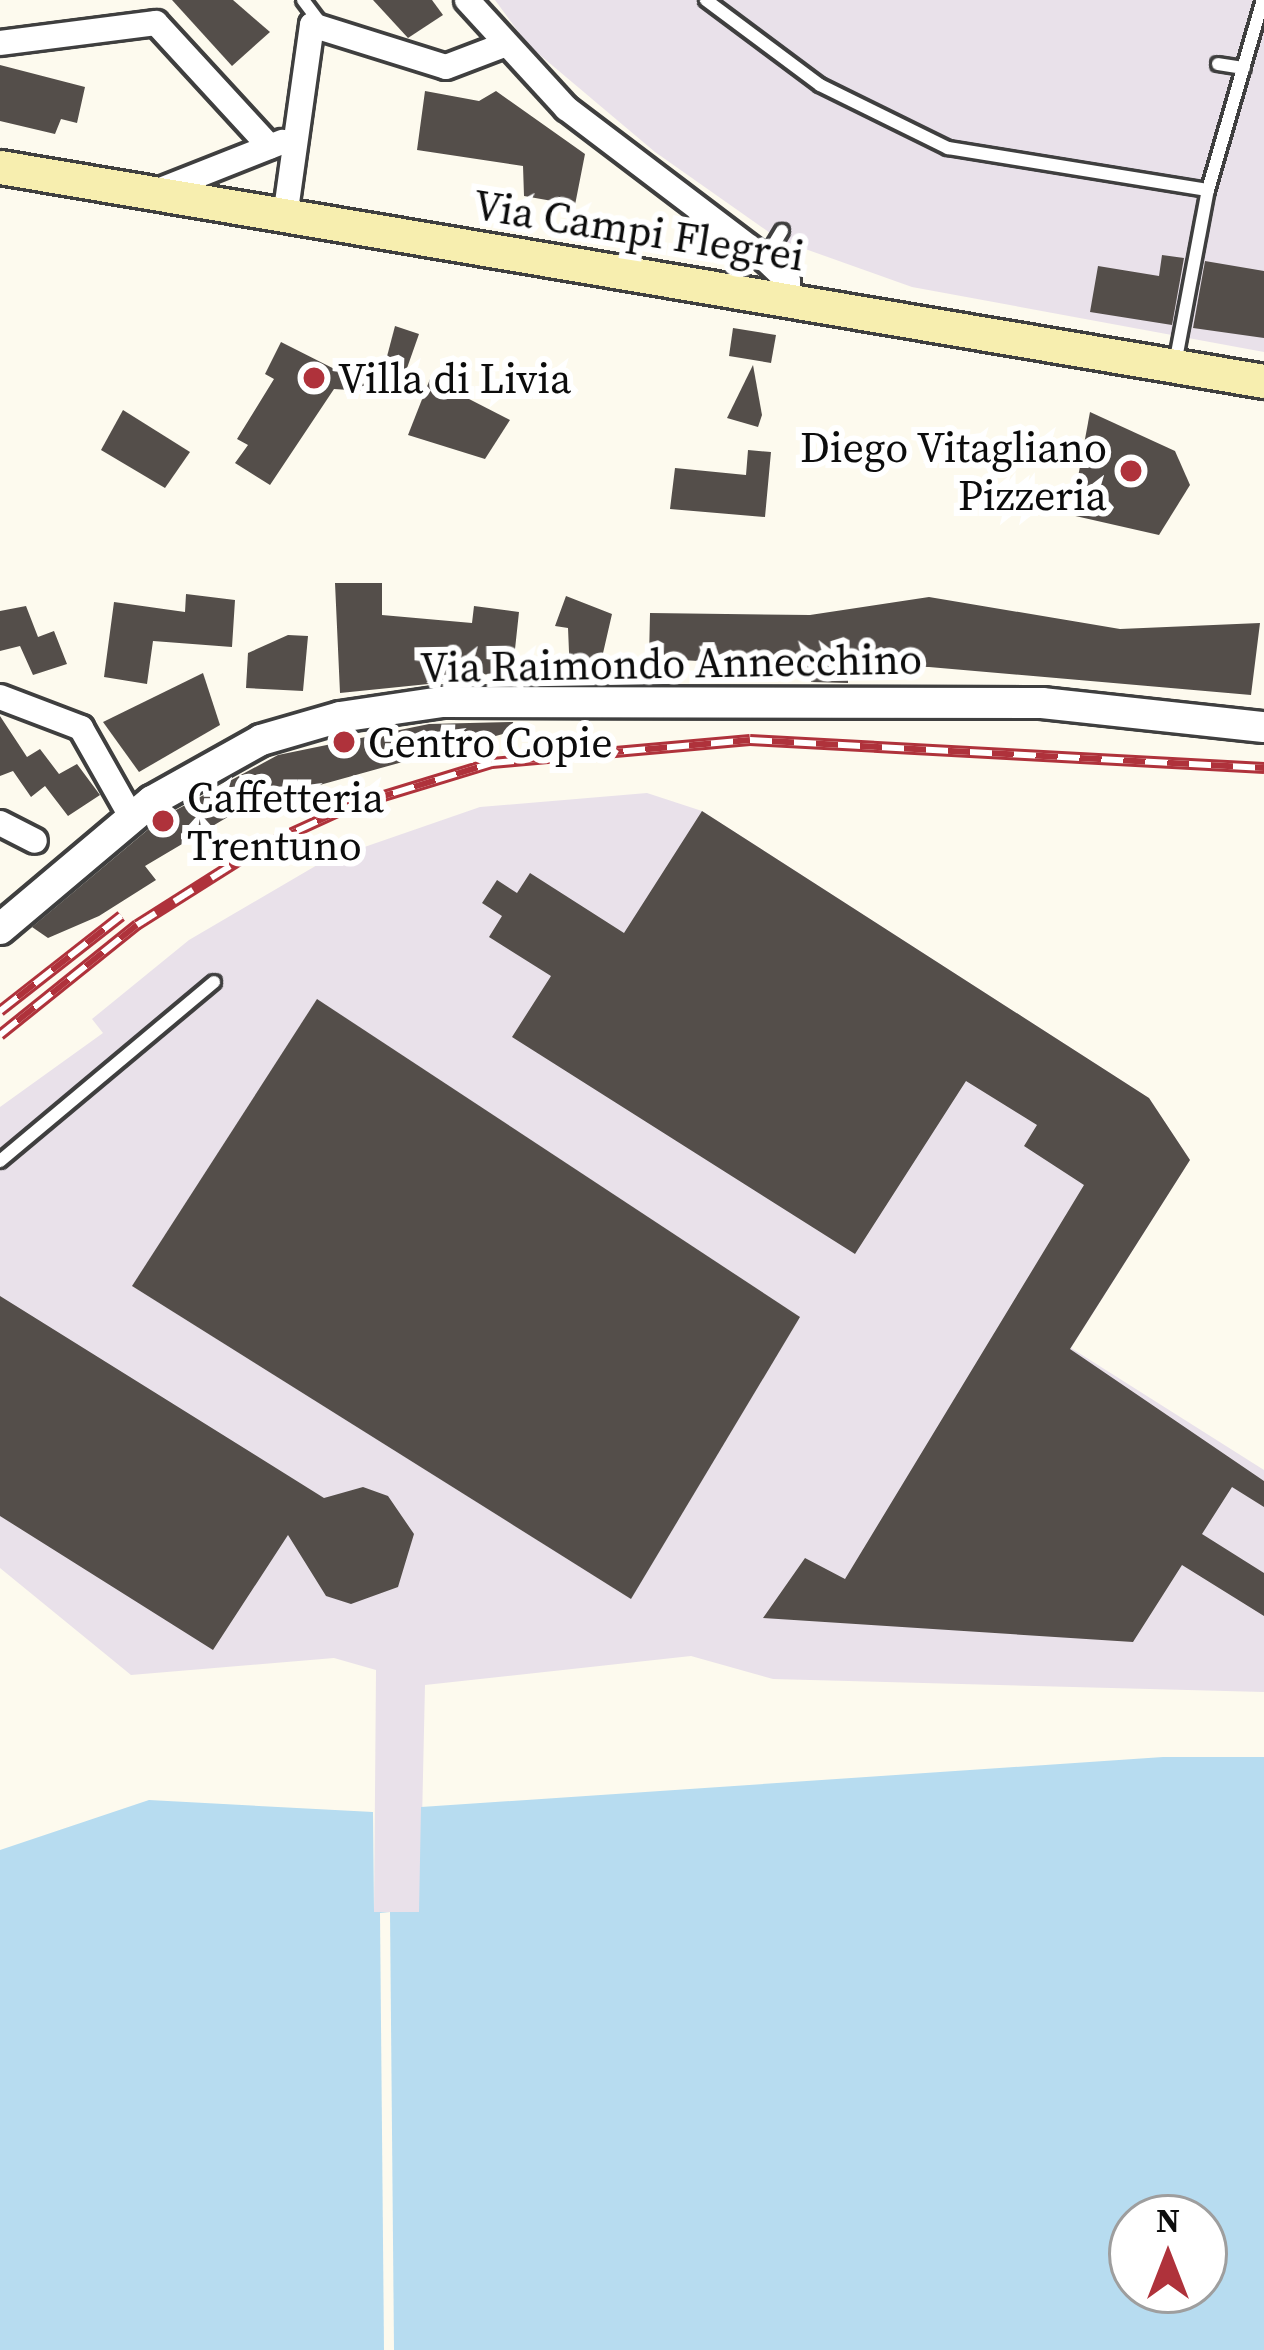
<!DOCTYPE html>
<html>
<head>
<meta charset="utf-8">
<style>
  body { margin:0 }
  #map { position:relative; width:1264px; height:2350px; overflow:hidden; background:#fdfaee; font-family:"Source Serif 4",serif }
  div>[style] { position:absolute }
  .industrial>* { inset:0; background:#e9e1ea }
  .water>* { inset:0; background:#b7dcf0 }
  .pier>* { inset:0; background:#fdfaee }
  .building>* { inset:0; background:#544e4a }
  .roads { filter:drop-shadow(3px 0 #3f3f3f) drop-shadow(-3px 0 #3f3f3f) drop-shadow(0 3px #3f3f3f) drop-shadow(0 -3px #3f3f3f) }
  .service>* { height:12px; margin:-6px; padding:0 6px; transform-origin:6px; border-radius:6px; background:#fff }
  .minor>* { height:24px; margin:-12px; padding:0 12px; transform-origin:12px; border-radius:12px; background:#fff }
  .tertiary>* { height:30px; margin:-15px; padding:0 15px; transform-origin:15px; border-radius:15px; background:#fff }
  .secondary>* { height:33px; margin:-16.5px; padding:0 16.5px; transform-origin:16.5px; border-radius:16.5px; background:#f7eeaf }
  .rail>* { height:12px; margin-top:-6px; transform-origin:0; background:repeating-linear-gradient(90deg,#fff 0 22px,#af323b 0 44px); box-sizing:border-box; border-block:3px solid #af323b }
  .dots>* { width:33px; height:33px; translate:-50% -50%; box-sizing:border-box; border:6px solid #fff; border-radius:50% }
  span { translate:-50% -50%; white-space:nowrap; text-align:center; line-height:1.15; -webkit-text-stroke:12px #fff; paint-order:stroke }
  .street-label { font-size:42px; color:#0c0c0c }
  .poi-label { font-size:42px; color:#0c0c0c }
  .left { translate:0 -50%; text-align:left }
  .right { translate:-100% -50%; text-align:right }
  .north { position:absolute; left:1108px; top:2194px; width:120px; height:120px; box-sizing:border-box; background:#fff; border:3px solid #9e9e9e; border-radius:50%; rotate:0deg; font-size:33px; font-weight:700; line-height:48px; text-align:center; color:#0c0c0c }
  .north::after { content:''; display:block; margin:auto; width:42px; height:54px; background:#af323b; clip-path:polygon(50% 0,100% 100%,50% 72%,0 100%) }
</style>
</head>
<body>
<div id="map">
  <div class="industrial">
    <div style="clip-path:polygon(495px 0,1264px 0,1264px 352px,912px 287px,780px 240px,655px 152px,528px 45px)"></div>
    <div style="clip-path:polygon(647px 793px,702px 811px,1149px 1098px,1190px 1160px,1071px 1348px,1264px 1470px,1264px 1692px,773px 1679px,691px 1656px,425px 1685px,420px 1912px,374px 1913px,376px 1670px,334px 1658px,131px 1675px,0 1568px,0 1107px,103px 1033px,92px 1019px,189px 940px,324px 861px,480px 807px)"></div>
  </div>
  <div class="water">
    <div style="clip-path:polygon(evenodd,1163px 1757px,1264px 1757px,1264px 2350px,0 2350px,0 1850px,149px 1800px,373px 1812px,374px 1912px,419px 1912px,421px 1807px,1163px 1757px,1132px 2218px,1204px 2218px,1204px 2290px,1132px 2290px,1132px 2218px)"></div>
  </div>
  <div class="pier">
    <div style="clip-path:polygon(390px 1912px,394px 2350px,384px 2350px,380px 1913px)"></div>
  </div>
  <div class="building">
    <div style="clip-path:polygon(172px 0,233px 0,270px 32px,232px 66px)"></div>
    <div style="clip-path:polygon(373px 0,432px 0,443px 15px,408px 38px)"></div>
    <div style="clip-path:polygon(0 65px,85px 87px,77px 123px,61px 119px,55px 134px,0 121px)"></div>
    <div style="clip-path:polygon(425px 91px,479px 101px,496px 91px,585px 154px,575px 205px,524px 196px,523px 166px,417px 150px)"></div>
    <div style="clip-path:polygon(1162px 255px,1184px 258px,1172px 325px,1090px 312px,1098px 266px,1159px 276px)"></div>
    <div style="clip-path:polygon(1205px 261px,1264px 271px,1264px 338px,1193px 328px)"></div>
    <div style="clip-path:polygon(395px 326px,419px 334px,406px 371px,385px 364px)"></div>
    <div style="clip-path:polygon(733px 328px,776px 335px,771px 363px,729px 356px)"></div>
    <div style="clip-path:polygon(281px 342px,380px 392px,334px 389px,270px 485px,235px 463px,248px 445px,237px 439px,274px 379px,265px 374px)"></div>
    <div style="clip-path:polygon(753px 365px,762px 415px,758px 427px,727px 418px)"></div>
    <div style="clip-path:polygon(430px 379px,510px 420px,485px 459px,408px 435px)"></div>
    <div style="clip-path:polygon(123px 410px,190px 452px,165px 488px,101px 450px)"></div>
    <div style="clip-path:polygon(1090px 412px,1175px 451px,1190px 485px,1159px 535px,1071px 515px)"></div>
    <div style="clip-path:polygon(748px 450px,771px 452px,765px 517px,670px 509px,675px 468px,746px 475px)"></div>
    <div style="clip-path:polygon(335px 583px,382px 583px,382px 615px,472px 623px,474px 606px,519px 612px,512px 677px,449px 671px,448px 682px,340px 693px)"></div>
    <div style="clip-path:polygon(186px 594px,235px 600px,232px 647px,153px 641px,147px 684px,104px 677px,114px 602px,185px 612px)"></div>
    <div style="clip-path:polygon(566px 596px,612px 614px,598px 675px,570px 676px,568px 628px,555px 626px)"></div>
    <div style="clip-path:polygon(929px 597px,1120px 629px,1260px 623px,1251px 695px,929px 667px,848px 667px,848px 683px,811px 682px,811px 668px,649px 658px,650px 613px,810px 615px)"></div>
    <div style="clip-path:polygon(26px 606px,38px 637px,54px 631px,67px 664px,33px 675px,20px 646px,0 651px,0 611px)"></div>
    <div style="clip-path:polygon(288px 635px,308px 636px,303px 691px,246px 688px,248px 653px)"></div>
    <div style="clip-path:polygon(203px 673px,220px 725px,139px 772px,103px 722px)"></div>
    <div style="clip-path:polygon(0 716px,27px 757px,40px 749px,59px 774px,77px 764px,100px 795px,68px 816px,45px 786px,31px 797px,13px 771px,0 776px)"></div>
    <div style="clip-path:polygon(513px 722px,514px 731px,248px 805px,145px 866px,156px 880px,99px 916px,48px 938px,32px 927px,163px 817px,278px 755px,429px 724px)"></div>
    <div style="clip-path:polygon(702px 811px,1149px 1098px,1190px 1160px,1070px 1349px,1264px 1481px,1264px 1507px,1232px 1487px,1202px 1534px,1264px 1573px,1264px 1616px,1182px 1565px,1133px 1642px,763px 1618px,805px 1558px,845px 1579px,1084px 1185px,1024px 1146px,1037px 1125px,966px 1081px,855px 1254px,512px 1037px,551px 976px,489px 937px,502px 916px,482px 903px,497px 880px,517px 893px,530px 873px,624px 933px)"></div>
    <div style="clip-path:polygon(317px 999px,800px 1317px,631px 1599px,132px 1286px)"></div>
    <div style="clip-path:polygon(0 1296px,324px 1498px,363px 1487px,388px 1496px,414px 1534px,398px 1587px,351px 1604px,326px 1596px,288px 1535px,213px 1650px,0 1516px)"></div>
  </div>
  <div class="roads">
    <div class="service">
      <div style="left:303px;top:0;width:26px;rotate:53deg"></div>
      <div style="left:706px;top:0;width:142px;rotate:36.7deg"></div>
      <div style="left:820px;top:85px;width:143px;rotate:26.2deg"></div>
      <div style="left:948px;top:148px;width:263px;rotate:9.2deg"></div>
      <div style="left:1218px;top:64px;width:26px;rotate:9deg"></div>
      <div style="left:765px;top:259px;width:33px;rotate:-59deg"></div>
      <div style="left:1175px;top:364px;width:177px;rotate:-79.3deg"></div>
      <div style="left:1208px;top:190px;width:198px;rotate:-73.9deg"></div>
      <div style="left:0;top:1161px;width:279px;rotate:-39.9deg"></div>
    </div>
    <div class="minor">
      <div style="left:467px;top:0;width:147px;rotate:47.5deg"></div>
      <div style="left:566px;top:108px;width:250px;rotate:37.2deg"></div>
      <div style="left:765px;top:259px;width:32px;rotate:44deg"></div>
      <div style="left:788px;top:281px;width:20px;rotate:90deg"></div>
      <div style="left:0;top:43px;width:157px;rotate:-7.3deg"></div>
      <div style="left:156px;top:23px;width:168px;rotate:47.4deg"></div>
      <div style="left:153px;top:193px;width:139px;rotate:-21.6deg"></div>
      <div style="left:285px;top:217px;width:194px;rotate:-82deg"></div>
      <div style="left:312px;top:25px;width:140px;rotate:17.4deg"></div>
      <div style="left:446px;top:67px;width:59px;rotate:-20.9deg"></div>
      <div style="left:0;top:697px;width:87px;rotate:20.9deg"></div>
      <div style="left:81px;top:728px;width:103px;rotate:60.5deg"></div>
      <div style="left:0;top:823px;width:39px;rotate:27deg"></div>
    </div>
    <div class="tertiary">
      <div style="left:0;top:929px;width:199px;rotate:-40.1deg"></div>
      <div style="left:152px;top:801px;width:125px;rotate:-29.2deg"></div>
      <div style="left:261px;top:740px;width:82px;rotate:-16.2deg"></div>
      <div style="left:340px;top:717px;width:102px;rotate:-8.4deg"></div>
      <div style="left:441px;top:702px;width:601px;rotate:0.1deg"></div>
      <div style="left:1042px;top:703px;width:223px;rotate:6.2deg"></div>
    </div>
    <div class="secondary">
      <div style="left:0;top:167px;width:1282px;rotate:9.61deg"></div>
    </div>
  </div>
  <div class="rail">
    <div style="left:0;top:1011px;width:154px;rotate:-38.1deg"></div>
    <div style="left:0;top:1035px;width:176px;rotate:-38.8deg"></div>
    <div style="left:137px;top:925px;width:142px;rotate:-32.3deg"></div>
    <div style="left:257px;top:849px;width:103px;rotate:-24.6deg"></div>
    <div style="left:351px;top:806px;width:147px;rotate:-17deg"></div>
    <div style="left:492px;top:763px;width:259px;rotate:-5.1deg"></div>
    <div style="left:750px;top:740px;width:515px;rotate:3.12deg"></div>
  </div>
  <div class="dots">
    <div style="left:314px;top:378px;background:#af323b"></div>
    <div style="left:1131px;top:471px;background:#af323b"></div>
    <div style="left:344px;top:742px;background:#af323b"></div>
    <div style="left:163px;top:821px;background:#af323b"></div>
  </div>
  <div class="street-label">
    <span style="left:639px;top:230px;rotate:9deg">Via Campi Flegrei</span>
    <span style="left:671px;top:663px;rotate:-1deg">Via Raimondo Annecchino</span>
  </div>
  <div class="poi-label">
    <span class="left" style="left:338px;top:378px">Villa di Livia</span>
    <span class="right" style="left:1107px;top:471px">Diego Vitagliano<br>Pizzeria</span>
    <span class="left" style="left:368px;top:742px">Centro Copie</span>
    <span class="left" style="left:187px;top:821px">Caffetteria<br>Trentuno</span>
  </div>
  <div class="north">N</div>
</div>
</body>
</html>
